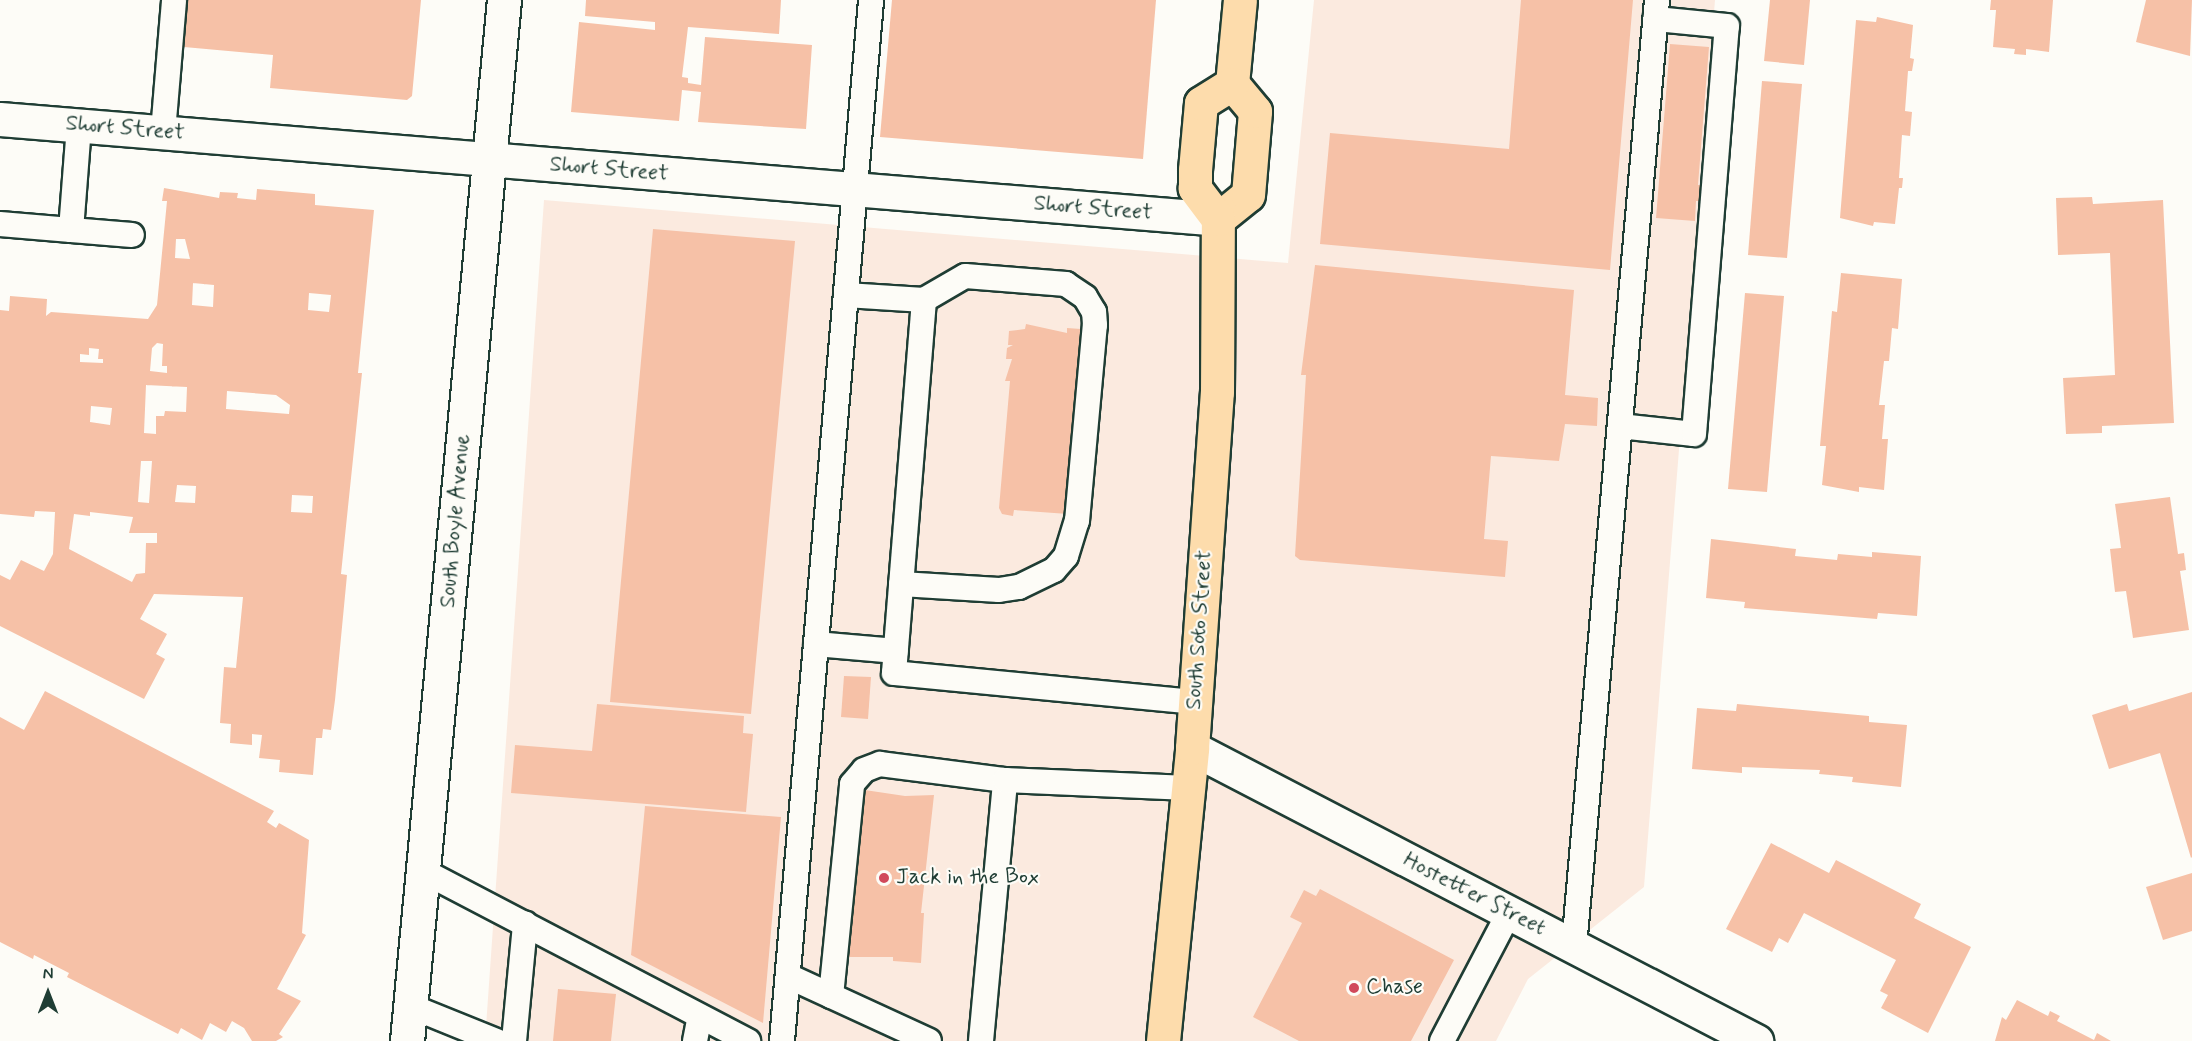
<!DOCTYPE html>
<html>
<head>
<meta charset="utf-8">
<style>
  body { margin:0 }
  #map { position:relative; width:2192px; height:1041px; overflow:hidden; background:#fdfcf7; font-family:Mynerve,sans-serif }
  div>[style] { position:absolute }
  .built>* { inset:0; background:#fbeadf }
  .building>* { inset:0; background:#f6c1a7 }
  .roads { filter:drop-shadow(2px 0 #1f3d34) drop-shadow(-2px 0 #1f3d34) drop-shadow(0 2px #1f3d34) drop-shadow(0 -2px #1f3d34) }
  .service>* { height:24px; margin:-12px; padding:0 12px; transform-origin:12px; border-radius:12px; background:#fdfcf7 }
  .minor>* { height:33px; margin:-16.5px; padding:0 16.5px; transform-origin:16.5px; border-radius:16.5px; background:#fdfcf7 }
  .secondary>* { height:33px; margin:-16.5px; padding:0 16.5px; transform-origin:16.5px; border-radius:16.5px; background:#fdfcf7 }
  .primary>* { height:33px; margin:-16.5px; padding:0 16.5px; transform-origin:16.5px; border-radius:16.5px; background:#fddcac }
  .dots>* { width:16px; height:16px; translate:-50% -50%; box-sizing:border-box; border:3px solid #fdfcf7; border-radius:50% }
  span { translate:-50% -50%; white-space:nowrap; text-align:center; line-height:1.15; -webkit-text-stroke:4.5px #fdfcf7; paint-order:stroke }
  .street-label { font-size:22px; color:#1f3d34 }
  .poi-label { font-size:22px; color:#1f3d34 }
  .left { translate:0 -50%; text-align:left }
  .north { position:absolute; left:18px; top:963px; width:60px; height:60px; -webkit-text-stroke:4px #fdfcf7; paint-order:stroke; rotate:0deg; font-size:16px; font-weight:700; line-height:24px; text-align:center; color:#1f3d34 }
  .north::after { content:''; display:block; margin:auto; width:21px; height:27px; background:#1f3d34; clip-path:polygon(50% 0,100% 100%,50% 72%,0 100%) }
</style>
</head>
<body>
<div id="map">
  <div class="built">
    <div style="clip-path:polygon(1314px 0,1715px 0,1644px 887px,1528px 979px,1496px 1041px,485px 1041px,544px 200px,1288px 263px)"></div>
  </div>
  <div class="building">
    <div style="clip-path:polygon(188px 0,421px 0,412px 96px,407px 100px,270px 88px,273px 55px,184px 47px)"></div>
    <div style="clip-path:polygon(586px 0,781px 0,779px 34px,688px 27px,682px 77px,688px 78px,688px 83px,701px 85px,705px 37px,812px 45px,806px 129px,698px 122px,701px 92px,682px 90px,679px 121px,571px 112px,579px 22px,655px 30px,655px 22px,585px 16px)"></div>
    <div style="clip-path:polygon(892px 0,1156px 0,1143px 159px,880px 137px)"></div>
    <div style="clip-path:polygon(1521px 0,1633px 0,1610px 270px,1320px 244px,1330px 133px,1509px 149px)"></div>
    <div style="clip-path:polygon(1770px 0,1810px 0,1804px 65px,1764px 61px)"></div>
    <div style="clip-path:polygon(1991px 0,2053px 0,2049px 52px,2026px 49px,2026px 55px,2014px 54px,2015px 49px,1993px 47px,1996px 10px,1990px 10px)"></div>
    <div style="clip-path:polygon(2146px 0,2192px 0,2190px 56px,2136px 42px)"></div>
    <div style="clip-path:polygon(1877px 17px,1913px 25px,1910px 58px,1914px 59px,1912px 71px,1908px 71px,1905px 111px,1912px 112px,1910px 136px,1902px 135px,1899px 178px,1903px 178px,1902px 188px,1899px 188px,1895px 224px,1874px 222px,1873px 226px,1840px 218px,1856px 20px,1876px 22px)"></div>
    <div style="clip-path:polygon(1670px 44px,1709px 47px,1698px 185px,1702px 185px,1701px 201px,1696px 201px,1695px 221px,1656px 218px)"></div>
    <div style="clip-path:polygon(1762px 81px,1802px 84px,1787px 258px,1748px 255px)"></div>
    <div style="clip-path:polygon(evenodd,164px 188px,219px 198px,220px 192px,238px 193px,237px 198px,256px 200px,257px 189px,315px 194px,315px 205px,374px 210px,358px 373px,362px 373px,341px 574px,347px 575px,335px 700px,331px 730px,323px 729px,322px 738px,316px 738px,313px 775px,279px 772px,280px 760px,259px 758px,262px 735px,252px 734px,252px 745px,230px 743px,231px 724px,220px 723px,224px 667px,236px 668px,243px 597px,154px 594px,140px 619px,167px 634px,156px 654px,165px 659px,144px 699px,0 626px,0 575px,10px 580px,21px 560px,44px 571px,53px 554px,55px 512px,35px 511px,34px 517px,0 514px,0 310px,9px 311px,10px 296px,47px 299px,46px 316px,51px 312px,148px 319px,157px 305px,167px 201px,162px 201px,164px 188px,176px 239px,185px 239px,190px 259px,175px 258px,176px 239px,164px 188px,193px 283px,214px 285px,213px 307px,192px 305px,193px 283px,164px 188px,309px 293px,331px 295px,329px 312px,308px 310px,309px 293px,164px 188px,157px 343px,163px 344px,162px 366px,167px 366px,167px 373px,150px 371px,152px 348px,157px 343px,164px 188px,89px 348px,99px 349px,98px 359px,103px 359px,103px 363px,80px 362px,80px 354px,89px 355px,89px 348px,164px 188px,146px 385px,187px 387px,186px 412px,165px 411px,164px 416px,156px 416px,156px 434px,144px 433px,146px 385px,164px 188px,227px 391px,276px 395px,290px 405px,289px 414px,226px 409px,227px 391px,164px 188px,91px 406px,112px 408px,110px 425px,90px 422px,91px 406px,164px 188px,141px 461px,152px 461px,149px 503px,138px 502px,141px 461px,164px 188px,177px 485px,196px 486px,195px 503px,175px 502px,177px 485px,164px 188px,292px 495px,313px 496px,312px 513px,291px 512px,292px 495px,164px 188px,90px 512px,133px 517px,129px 533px,157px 533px,157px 543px,146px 543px,145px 573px,136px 574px,132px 582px,69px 549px,74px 514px,90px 516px,90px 512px)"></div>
    <div style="clip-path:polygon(2092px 197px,2093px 204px,2163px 200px,2174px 423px,2102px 426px,2102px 433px,2066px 434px,2063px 378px,2115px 375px,2110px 253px,2058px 255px,2056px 198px)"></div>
    <div style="clip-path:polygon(653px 229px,795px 241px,751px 714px,610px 702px)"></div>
    <div style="clip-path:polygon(1315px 265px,1574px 290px,1565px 395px,1598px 398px,1597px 426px,1565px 424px,1559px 461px,1491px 456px,1484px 539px,1508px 541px,1505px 577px,1300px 560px,1295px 556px,1306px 375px,1301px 375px)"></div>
    <div style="clip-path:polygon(1841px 273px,1902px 279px,1898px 329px,1892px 328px,1889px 361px,1884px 361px,1879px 405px,1885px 405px,1882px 439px,1888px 439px,1884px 490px,1859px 487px,1859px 492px,1822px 485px,1826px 446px,1820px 446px,1832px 311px,1837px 312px)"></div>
    <div style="clip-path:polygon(1745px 293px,1784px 296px,1767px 492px,1728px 489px)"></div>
    <div style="clip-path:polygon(1026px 324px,1067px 333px,1067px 328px,1081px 329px,1084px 334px,1068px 514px,1014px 510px,1013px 516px,1002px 514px,999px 508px,1010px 381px,1005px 381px,1012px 359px,1006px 359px,1007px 348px,1013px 345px,1008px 345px,1009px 331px,1025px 329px)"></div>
    <div style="clip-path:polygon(2170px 497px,2178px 554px,2184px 553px,2186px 570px,2180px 571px,2189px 630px,2133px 638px,2126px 591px,2115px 592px,2110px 549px,2121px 548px,2115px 504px)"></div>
    <div style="clip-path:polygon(1711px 539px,1796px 549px,1795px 556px,1837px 560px,1838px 554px,1872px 557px,1872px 552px,1921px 556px,1917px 616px,1878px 613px,1877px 619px,1744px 608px,1745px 602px,1706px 598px)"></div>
    <div style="clip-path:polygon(844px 676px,871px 677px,868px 719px,841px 717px)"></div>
    <div style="clip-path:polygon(45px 691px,274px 811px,267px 822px,276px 828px,279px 823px,309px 840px,302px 933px,306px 935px,277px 989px,301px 1001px,279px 1034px,283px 1037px,276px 1041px,252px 1041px,244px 1028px,232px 1021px,226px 1032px,210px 1023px,202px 1040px,181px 1028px,178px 1034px,67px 977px,69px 973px,34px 955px,33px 959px,0 942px,0 717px,24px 730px)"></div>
    <div style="clip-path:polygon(2192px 692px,2192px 857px,2191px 858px,2160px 753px,2109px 769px,2092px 715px,2127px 704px,2129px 711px)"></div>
    <div style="clip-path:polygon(597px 704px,744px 716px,743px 733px,753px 734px,746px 812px,511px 793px,515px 745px,592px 751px)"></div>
    <div style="clip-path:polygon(1737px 704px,1869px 716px,1869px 722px,1907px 725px,1901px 787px,1852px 782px,1853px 777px,1819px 774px,1820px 770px,1742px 767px,1742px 773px,1692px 769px,1697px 708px,1736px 711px)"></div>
    <div style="clip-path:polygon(858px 789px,905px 796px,934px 795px,921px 913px,924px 913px,921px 963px,893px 961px,893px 957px,844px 957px)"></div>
    <div style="clip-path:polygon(645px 806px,781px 817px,763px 1023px,631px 955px)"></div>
    <div style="clip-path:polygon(1771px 843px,1829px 873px,1836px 860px,1921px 904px,1914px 918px,1971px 947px,1928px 1033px,1881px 1008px,1888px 995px,1880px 991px,1896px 960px,1804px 913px,1788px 943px,1779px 938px,1772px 952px,1726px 929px)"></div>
    <div style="clip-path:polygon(2192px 873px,2192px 931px,2163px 940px,2146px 887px)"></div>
    <div style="clip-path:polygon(1320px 889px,1454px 960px,1411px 1041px,1299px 1041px,1253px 1017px,1302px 923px,1290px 917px,1304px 890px,1316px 896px)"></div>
    <div style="clip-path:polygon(558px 989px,616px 994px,611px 1041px,553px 1041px)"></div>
    <div style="clip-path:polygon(2017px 1000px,2048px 1016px,2050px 1011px,2060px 1016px,2057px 1021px,2094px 1040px,2097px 1033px,2111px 1041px,1995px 1041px,2002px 1017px,2006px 1020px)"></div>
  </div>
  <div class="roads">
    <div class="service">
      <div style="left:163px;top:132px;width:132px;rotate:-85.2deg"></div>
      <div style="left:0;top:224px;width:71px;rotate:4.8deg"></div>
      <div style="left:71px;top:230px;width:105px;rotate:-85.6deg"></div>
      <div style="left:71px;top:230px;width:61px;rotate:4.7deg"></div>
      <div style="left:846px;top:295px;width:78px;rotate:3.7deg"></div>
      <div style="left:924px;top:300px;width:374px;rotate:94.6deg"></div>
      <div style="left:894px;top:673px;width:302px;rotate:5.5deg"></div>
      <div style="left:1620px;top:426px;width:74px;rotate:6.2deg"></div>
      <div style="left:1694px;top:434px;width:409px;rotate:-85.4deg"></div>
      <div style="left:1727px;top:26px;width:72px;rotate:-174.4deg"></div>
      <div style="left:901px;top:584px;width:98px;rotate:3.5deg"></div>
      <div style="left:999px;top:590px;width:20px;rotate:-9deg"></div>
      <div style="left:1019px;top:587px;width:39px;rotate:-26deg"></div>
      <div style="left:1054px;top:570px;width:18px;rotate:-49deg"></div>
      <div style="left:1066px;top:556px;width:37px;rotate:-73deg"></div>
      <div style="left:1077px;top:521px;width:197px;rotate:-84.8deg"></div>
      <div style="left:1095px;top:325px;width:13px;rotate:-94deg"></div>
      <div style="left:1094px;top:312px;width:17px;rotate:-121deg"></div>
      <div style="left:1085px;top:297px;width:23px;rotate:-146deg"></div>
      <div style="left:1066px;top:284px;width:101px;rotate:-175.5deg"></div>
      <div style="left:965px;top:276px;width:48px;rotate:149.7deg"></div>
      <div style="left:816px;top:644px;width:80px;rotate:5deg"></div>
      <div style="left:423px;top:871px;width:367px;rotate:27.6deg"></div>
      <div style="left:1574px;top:947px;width:951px;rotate:-84.99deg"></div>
      <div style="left:788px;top:976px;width:155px;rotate:24.7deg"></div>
      <div style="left:831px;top:996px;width:213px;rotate:-84.3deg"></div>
      <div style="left:852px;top:784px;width:18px;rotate:-49deg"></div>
      <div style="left:864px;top:770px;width:17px;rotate:-21deg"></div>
      <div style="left:880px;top:764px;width:126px;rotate:7.3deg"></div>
      <div style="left:410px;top:1006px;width:93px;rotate:22.1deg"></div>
      <div style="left:514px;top:1041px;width:118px;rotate:-84.6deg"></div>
      <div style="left:695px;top:1041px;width:25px;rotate:-79deg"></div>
      <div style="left:782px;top:1041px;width:1045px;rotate:-85.11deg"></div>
      <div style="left:981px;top:1041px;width:262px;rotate:-84.7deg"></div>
      <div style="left:1005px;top:780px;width:183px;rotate:2.5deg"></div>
      <div style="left:1442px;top:1041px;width:144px;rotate:-62.4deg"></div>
    </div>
    <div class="minor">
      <div style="left:0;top:119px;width:1222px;rotate:4.69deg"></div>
      <div style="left:1192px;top:748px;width:636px;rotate:27.45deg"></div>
    </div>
    <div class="secondary">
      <div style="left:407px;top:1041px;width:1046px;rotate:-84.68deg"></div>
    </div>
    <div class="primary">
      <div style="left:1218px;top:219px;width:38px;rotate:-39deg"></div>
      <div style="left:1248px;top:195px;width:84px;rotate:-85.2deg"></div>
      <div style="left:1255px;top:111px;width:35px;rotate:-130deg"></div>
      <div style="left:1232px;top:84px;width:84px;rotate:-84.6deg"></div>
      <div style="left:1163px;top:1041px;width:294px;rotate:-84.3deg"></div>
      <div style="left:1192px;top:748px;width:357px;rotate:-86deg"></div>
      <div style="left:1217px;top:392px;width:173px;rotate:-89.7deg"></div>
      <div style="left:1218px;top:219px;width:39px;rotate:-127deg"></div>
      <div style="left:1195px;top:188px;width:18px;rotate:-90deg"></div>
      <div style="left:1195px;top:170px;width:67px;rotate:-84.9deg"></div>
      <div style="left:1201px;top:103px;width:36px;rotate:-32deg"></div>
    </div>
  </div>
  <div class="dots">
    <div style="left:884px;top:878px;background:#d1495b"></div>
    <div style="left:1354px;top:988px;background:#d1495b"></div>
  </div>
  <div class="street-label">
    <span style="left:125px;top:129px;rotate:5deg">Short Street</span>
    <span style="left:609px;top:170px;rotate:5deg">Short Street</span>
    <span style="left:1093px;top:209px;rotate:5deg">Short Street</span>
    <span style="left:456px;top:521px;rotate:-85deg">South Boyle Avenue</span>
    <span style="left:1200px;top:630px;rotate:-86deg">South Soto Street</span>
    <span style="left:1474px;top:895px;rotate:27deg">Hostetter Street</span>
  </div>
  <div class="poi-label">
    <span class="left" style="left:896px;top:878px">Jack in the Box</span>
    <span class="left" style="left:1366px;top:988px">Chase</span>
  </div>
  <div class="north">N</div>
</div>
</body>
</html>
